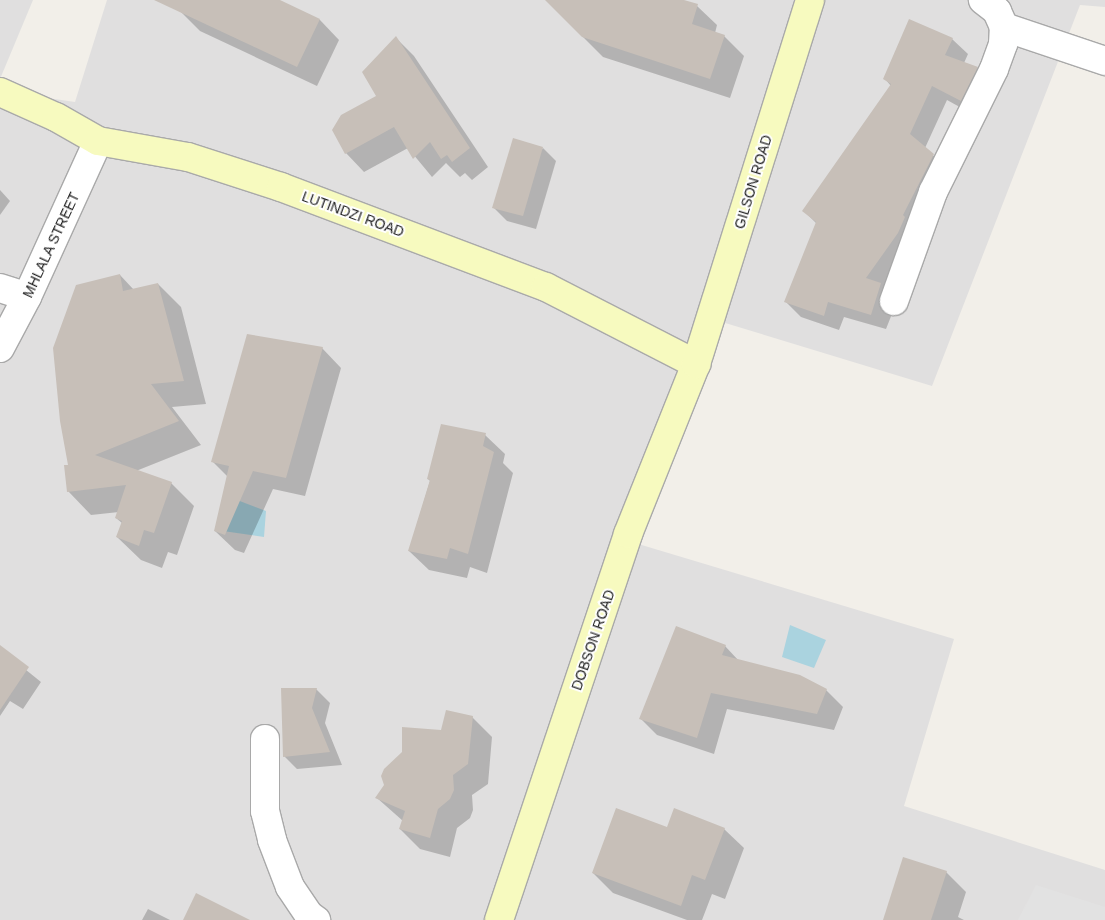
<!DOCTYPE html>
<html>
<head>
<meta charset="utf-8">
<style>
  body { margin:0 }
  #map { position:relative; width:1105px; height:920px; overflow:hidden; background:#f2efe9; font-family:Helvetica,sans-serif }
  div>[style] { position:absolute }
  .residential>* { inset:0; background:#e0dfdf }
  .parking>* { inset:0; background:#e2e2e2 }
  .water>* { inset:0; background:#aad3df }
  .shadow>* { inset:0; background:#0003 }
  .building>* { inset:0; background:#c7bfb8 }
  .roads { filter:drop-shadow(1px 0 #a9a9a9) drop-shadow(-1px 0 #a9a9a9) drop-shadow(0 1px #a9a9a9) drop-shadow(0 -1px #a9a9a9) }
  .street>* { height:28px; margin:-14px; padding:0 14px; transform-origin:14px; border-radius:14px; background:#fff }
  .secondary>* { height:28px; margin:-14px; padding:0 14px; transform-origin:14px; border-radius:14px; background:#f7fabf }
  span { translate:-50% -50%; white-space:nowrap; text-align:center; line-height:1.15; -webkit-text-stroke:4px #fff; paint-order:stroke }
  .street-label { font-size:14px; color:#222 }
</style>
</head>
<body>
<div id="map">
  <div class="residential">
    <div style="clip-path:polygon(0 0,33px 0,0 79px)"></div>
    <div style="clip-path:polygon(107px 0,1105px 0,1105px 7px,1080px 5px,932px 386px,712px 319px,635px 543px,954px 639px,904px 806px,1105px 870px,1105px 920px,0 920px,0 91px,75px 102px)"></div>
  </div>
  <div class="parking">
    <div style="clip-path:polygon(1036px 885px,1105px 907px,1105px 920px,1018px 920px)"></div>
  </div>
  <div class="water">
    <div style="clip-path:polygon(224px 495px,266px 511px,264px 537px,216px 530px)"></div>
    <div style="clip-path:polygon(790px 625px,826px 640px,814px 668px,782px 657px)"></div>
  </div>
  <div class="shadow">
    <div style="clip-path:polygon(186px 0,277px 0,320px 20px,339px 40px,317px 86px,200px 31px,180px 11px)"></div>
    <div style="clip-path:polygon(546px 0,680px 0,697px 6px,717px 25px,715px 33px,724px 36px,744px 56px,730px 98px,603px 57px)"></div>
    <div style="clip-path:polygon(396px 38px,414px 56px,488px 167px,472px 180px,465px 173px,460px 177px,446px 163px,432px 177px,408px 148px,364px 172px,346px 153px,378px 97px)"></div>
    <div style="clip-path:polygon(952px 39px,968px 54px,964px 63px,977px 68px,992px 83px,976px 116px,947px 100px,925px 148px,949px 170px,886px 329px,844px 317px,839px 330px,801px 317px,786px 302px,817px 224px,804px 211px,891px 86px,885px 79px)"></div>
    <div style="clip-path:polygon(543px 148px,556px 161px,536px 229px,507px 221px,493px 207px)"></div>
    <div style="clip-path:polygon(0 190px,10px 201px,0 215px)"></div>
    <div style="clip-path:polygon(120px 275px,134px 290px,158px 284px,181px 307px,206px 404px,172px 407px,201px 445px,136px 471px,171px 483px,194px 506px,177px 555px,168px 552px,162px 568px,141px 560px,117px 537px,122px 523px,116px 518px,119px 512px,91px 515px,68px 491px,69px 466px)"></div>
    <div style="clip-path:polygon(322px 348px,341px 368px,305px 496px,273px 489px,244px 553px,235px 550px,215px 531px,228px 477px,212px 461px)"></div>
    <div style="clip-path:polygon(485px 435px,505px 454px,503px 463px,513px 473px,487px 573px,470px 567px,467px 578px,429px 570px,409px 551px,430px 481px,428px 479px)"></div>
    <div style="clip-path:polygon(725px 646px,739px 661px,826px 690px,843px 707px,834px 730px,727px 709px,714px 754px,657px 735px,640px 718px)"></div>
    <div style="clip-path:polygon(0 649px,41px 682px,23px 709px,10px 701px,0 716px)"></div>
    <div style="clip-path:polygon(316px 689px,330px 703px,325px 723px,342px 765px,297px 769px,284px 756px)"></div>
    <div style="clip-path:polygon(472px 717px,492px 737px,488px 784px,472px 795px,473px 810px,470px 818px,457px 828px,450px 857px,420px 849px,400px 829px,403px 821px,377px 798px,442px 731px)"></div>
    <div style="clip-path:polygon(668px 829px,724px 829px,744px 848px,725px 899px,712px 894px,702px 920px,687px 920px,613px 893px,593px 873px)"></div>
    <div style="clip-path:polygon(946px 872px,966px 892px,958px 917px,964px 920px,884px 920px)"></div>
    <div style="clip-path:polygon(148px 909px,170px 920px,142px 920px)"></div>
  </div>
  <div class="building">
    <div style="clip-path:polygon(154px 0,280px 0,320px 19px,297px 67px)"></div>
    <div style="clip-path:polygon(545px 0,684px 0,698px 4px,692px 24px,725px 35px,710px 79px,582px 37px)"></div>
    <div style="clip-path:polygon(909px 19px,953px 38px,945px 55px,978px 67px,961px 101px,932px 86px,910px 134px,934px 154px,903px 215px,905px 217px,898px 233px,866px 278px,881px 283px,871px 315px,828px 302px,824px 316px,784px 302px,816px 222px,802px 211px,891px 84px,883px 79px)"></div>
    <div style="clip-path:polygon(396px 36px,470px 148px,452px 162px,447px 155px,441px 159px,430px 142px,413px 159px,394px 127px,345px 154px,332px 130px,341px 115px,376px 96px,362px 72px)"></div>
    <div style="clip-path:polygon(513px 138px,543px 147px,523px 216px,492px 208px)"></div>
    <div style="clip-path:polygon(120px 274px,123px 291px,158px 283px,184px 381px,151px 384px,179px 421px,95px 455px,172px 482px,154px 533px,144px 530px,139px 546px,116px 537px,122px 521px,115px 518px,126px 485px,67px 492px,64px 465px,68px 465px,60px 421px,53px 348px,76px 285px)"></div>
    <div style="clip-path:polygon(247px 334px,323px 347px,286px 478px,253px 471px,225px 535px,214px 531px,229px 466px,211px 462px)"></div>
    <div style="clip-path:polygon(441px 424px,486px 433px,483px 446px,494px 452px,468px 554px,450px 548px,447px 559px,408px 551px,430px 480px,427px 479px)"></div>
    <div style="clip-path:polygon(676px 626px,726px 645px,722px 655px,800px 675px,827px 689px,817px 714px,711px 693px,697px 738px,639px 719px)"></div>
    <div style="clip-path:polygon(0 645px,29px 667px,0 710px)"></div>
    <div style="clip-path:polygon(281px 688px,317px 688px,312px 708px,330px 752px,283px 757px)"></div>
    <div style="clip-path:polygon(446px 710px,473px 716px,468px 764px,453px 775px,454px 790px,450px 799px,438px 809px,430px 838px,399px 829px,405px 811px,375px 798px,384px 785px,381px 776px,384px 769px,402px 752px,402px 727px,441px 730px)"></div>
    <div style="clip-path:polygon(616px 808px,667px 827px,674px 808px,725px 828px,705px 880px,692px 875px,681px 906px,592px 873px)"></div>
    <div style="clip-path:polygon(903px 857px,947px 871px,931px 920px,883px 920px)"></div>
    <div style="clip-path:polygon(196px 893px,250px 920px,183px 920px)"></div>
  </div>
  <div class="roads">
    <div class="street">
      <div style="left:1004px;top:27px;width:107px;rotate:18.6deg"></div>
      <div style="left:0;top:288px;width:28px;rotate:18deg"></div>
      <div style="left:894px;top:301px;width:116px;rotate:-70.3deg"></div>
      <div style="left:933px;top:192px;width:137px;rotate:-63.6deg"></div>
      <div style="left:994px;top:69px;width:27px;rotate:-70deg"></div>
      <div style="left:1003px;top:44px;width:17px;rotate:-87deg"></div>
      <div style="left:1004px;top:27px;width:17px;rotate:-114deg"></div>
      <div style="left:997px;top:11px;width:18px;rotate:-142deg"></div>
      <div style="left:0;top:348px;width:58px;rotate:-62.1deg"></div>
      <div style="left:27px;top:297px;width:171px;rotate:-65.5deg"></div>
      <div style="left:265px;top:739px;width:72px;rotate:90deg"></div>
      <div style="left:265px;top:811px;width:30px;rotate:76deg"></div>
      <div style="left:272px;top:840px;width:50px;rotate:69deg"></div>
      <div style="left:290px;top:887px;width:34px;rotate:56deg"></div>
      <div style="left:309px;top:915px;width:9px;rotate:36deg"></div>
    </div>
    <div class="secondary">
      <div style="left:0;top:92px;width:61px;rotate:24.1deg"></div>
      <div style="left:56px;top:117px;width:48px;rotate:29.7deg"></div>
      <div style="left:98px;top:141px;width:91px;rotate:10.1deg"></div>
      <div style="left:188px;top:157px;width:98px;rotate:17.9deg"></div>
      <div style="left:281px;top:187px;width:283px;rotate:20.7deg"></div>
      <div style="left:546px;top:287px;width:169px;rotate:27.2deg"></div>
      <div style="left:499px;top:920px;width:407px;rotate:-71.5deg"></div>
      <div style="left:628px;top:534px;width:183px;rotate:-68.2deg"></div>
      <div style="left:696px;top:364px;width:381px;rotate:-72.6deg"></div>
    </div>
  </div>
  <div class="street-label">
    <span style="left:753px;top:182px;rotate:-73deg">GILSON ROAD</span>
    <span style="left:353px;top:214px;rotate:20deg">LUTINDZI ROAD</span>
    <span style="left:51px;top:245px;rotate:-65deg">MHLALA STREET</span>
    <span style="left:593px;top:640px;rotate:-71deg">DOBSON ROAD</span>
  </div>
</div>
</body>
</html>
